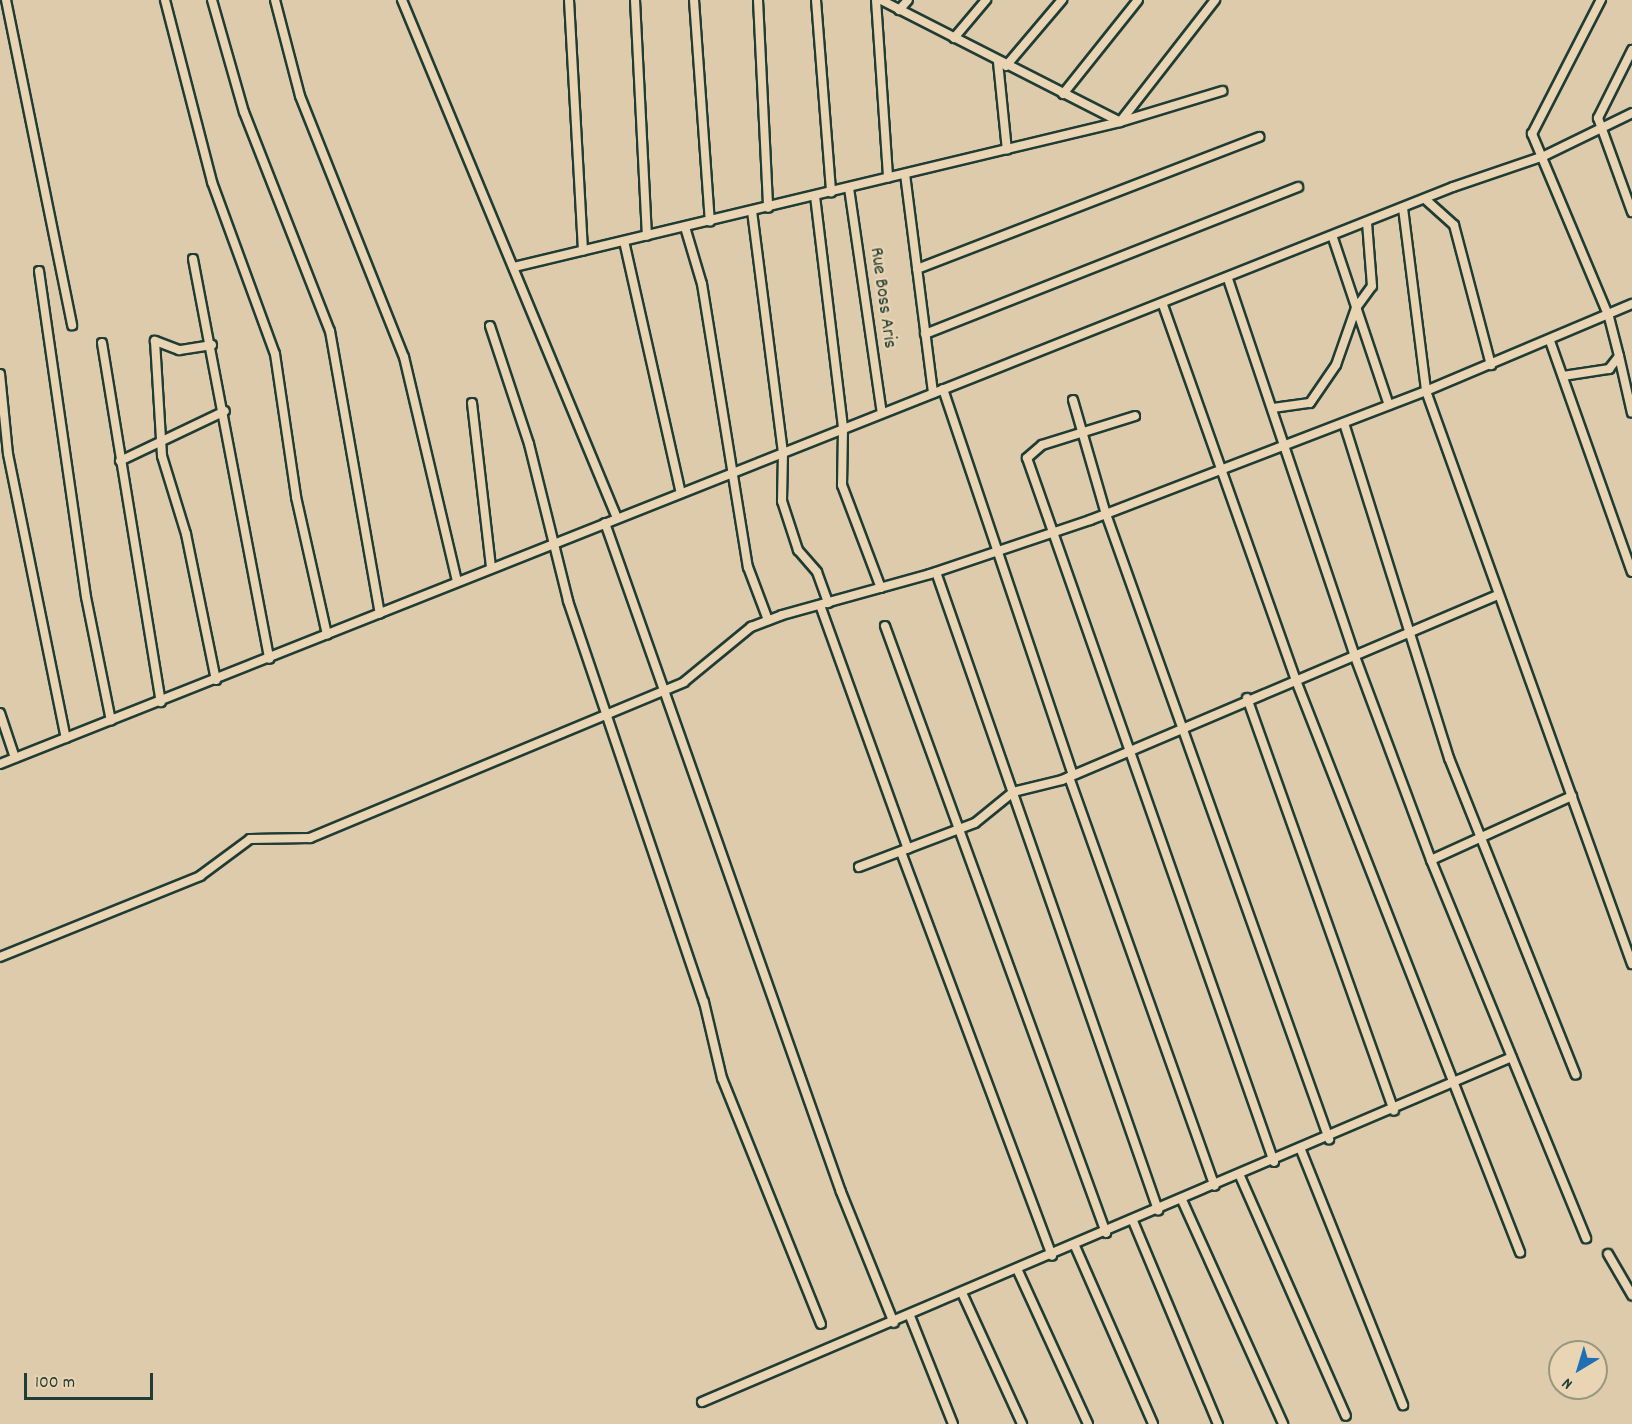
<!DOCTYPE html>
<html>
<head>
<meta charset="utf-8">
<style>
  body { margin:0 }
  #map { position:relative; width:1632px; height:1424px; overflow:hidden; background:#ddcbac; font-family:Dekko,sans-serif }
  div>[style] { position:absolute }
  .roads { filter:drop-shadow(2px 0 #1f3d34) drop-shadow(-2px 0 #1f3d34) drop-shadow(0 2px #1f3d34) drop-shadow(0 -2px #1f3d34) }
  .minor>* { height:8px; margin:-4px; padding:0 4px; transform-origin:4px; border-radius:4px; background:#e9d4b3 }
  span { translate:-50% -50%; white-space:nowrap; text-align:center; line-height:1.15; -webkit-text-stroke:4.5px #e9d4b3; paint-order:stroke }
  .street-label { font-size:20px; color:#1f3d34 }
  .north { position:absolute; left:1548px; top:1340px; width:60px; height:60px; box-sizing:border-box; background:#e9d4b3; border:2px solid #989880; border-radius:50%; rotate:218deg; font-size:16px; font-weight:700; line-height:24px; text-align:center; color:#1f3d34 }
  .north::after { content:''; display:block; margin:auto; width:21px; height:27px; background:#1f6fb2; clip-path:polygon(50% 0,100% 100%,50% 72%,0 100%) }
  .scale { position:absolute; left:24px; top:1373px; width:129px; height:27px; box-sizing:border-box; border:3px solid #1f3d34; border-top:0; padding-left:8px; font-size:18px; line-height:21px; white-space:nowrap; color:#1f3d34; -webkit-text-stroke:4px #e9d4b3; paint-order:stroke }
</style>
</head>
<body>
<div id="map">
  <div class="roads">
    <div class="minor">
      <div style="left:6px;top:0;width:332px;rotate:78.5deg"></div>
      <div style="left:165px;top:0;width:188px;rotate:75.5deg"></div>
      <div style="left:212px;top:182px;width:183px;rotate:69.9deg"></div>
      <div style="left:275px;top:354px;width:145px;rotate:81.6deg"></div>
      <div style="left:296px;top:497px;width:141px;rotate:77.3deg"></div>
      <div style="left:212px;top:0;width:116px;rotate:74.1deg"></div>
      <div style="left:244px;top:112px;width:235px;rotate:68.6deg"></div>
      <div style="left:330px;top:331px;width:287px;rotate:80deg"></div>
      <div style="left:275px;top:0;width:99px;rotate:75.4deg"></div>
      <div style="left:300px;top:96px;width:281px;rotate:68.3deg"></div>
      <div style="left:404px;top:357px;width:230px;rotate:76.7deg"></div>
      <div style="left:402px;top:0;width:561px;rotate:67.46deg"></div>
      <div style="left:569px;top:0;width:251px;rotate:86.8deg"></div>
      <div style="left:635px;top:0;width:236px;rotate:87.1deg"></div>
      <div style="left:694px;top:0;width:222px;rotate:85.9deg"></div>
      <div style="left:758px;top:0;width:208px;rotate:87.2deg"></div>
      <div style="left:816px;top:0;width:193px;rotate:85.5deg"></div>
      <div style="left:876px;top:0;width:178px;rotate:86.1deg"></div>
      <div style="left:881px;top:0;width:268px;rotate:27deg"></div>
      <div style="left:1120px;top:122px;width:155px;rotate:-52.1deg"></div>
      <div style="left:899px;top:10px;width:13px;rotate:-48deg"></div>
      <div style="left:954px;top:38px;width:50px;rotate:-49.9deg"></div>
      <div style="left:1632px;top:50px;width:76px;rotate:116.6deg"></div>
      <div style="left:1598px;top:118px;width:100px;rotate:70.1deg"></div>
      <div style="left:998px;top:62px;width:88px;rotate:84.2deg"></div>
      <div style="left:1006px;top:66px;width:87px;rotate:-49.7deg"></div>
      <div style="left:1063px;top:94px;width:120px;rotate:-51.4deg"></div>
      <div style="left:905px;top:174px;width:221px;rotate:82.7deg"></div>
      <div style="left:849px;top:188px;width:227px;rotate:81.7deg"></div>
      <div style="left:815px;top:196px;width:235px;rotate:83.1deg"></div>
      <div style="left:843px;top:429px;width:56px;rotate:91deg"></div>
      <div style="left:842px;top:485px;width:110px;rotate:69.3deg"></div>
      <div style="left:1425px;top:199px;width:39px;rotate:42deg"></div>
      <div style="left:1454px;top:225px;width:145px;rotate:75.2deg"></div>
      <div style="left:1403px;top:208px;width:184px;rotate:82.8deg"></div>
      <div style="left:1426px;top:391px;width:609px;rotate:70.23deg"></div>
      <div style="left:752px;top:211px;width:244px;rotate:82.7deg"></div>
      <div style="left:783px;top:453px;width:48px;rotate:91.2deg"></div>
      <div style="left:782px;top:501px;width:52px;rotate:71.9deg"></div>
      <div style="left:798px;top:550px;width:29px;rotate:49deg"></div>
      <div style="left:817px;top:572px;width:33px;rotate:70deg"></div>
      <div style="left:685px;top:227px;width:59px;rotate:73.4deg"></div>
      <div style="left:702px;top:284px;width:287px;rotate:80.8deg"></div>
      <div style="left:748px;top:567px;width:57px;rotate:69.3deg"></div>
      <div style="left:1333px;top:238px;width:176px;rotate:71.5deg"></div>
      <div style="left:624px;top:241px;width:258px;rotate:77.3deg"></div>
      <div style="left:193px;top:259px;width:407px;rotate:79.2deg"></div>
      <div style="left:514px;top:267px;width:623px;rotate:-13.46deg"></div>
      <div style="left:1120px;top:122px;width:107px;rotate:-16.9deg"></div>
      <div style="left:917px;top:269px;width:367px;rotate:-21.1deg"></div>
      <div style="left:39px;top:271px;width:329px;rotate:81.8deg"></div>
      <div style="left:86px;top:597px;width:126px;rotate:78.6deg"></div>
      <div style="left:1228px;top:279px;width:396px;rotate:71.4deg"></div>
      <div style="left:1354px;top:654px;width:220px;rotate:69.5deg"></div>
      <div style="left:1431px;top:860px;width:409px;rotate:67.7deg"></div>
      <div style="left:1163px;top:305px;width:396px;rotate:70.5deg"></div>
      <div style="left:1295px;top:678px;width:617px;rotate:68.6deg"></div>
      <div style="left:490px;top:326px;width:124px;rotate:71.7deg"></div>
      <div style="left:529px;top:444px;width:162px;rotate:76deg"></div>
      <div style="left:568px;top:601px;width:423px;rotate:71.3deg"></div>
      <div style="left:704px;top:1002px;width:78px;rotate:76.7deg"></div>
      <div style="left:722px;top:1078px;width:265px;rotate:68.1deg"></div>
      <div style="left:925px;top:334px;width:401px;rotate:-21.5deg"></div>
      <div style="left:1550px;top:341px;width:245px;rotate:70.5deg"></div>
      <div style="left:102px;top:343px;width:364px;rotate:80.7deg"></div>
      <div style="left:212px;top:345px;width:33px;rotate:171deg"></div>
      <div style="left:179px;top:350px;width:26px;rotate:-159deg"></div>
      <div style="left:155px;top:341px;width:115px;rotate:86.5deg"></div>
      <div style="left:162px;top:456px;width:82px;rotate:72.9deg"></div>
      <div style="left:186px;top:534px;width:149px;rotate:78.4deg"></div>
      <div style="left:1619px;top:356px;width:58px;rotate:77.2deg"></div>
      <div style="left:0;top:374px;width:80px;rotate:84.3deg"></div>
      <div style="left:8px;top:454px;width:290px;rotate:78.5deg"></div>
      <div style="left:1563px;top:376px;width:47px;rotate:-8.7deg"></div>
      <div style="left:1609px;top:369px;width:16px;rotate:-52deg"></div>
      <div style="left:1619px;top:356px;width:40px;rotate:-104.4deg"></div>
      <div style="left:1609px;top:317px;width:199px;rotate:-112.8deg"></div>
      <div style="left:1532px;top:134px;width:151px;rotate:-62.8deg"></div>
      <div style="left:943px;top:389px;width:407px;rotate:71.4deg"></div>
      <div style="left:1073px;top:400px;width:119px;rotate:73.9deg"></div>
      <div style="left:1106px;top:514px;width:664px;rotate:70.36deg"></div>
      <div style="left:472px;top:403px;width:165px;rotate:83.4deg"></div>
      <div style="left:1273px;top:408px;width:37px;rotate:-8deg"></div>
      <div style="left:1310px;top:403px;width:46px;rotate:-55.6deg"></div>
      <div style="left:1336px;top:365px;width:60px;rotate:-70.7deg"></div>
      <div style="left:1356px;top:308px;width:27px;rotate:-54deg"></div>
      <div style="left:1372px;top:286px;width:63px;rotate:-94.5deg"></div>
      <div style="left:1135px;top:416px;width:97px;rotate:162.7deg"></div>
      <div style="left:1042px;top:445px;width:20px;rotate:139deg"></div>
      <div style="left:1027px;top:458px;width:746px;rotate:70.67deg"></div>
      <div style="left:1344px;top:423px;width:351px;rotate:72.6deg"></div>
      <div style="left:1449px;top:758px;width:341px;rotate:68.2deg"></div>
      <div style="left:120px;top:461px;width:116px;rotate:-25.5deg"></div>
      <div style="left:605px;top:523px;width:709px;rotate:70.57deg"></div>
      <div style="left:841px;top:1192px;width:141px;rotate:68deg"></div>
      <div style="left:936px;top:572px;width:676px;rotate:70.81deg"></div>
      <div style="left:820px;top:605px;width:259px;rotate:70.2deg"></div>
      <div style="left:885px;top:626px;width:646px;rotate:69.99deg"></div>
      <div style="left:1247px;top:698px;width:438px;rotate:70.4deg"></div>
      <div style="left:0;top:713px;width:47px;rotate:71.6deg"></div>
      <div style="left:0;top:764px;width:1563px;rotate:-21.66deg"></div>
      <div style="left:1453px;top:187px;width:96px;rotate:-18.8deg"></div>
      <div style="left:1544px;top:156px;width:98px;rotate:-26deg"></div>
      <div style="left:1069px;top:777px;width:434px;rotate:70.4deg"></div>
      <div style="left:901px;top:852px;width:431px;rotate:69.5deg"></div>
      <div style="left:1431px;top:860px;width:155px;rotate:-24.4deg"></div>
      <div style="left:859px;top:867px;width:124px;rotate:-20.8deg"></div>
      <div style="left:975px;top:823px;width:49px;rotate:-39.2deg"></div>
      <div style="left:1013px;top:792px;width:50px;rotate:-13.8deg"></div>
      <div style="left:1062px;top:780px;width:474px;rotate:-23deg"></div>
      <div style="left:0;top:957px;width:216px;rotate:-22deg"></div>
      <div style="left:200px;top:876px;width:62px;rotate:-36.5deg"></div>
      <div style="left:250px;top:839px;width:60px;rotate:-1deg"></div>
      <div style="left:310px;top:838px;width:405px;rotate:-22.6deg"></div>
      <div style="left:684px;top:682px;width:87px;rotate:-39.4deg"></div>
      <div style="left:751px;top:627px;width:33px;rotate:-21deg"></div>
      <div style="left:782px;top:615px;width:154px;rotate:-15.5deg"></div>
      <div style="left:930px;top:574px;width:169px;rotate:-18.6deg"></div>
      <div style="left:1090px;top:520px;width:360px;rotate:-21deg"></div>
      <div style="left:1426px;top:391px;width:224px;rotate:-22.9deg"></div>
      <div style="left:1301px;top:1150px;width:275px;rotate:68.2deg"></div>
      <div style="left:1240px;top:1176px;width:262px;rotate:66.2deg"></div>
      <div style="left:1182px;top:1200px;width:246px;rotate:65.7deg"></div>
      <div style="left:1133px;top:1221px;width:220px;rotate:67.3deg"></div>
      <div style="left:1075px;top:1246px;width:194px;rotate:66.3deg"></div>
      <div style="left:1608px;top:1254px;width:48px;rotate:59.7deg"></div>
      <div style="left:1018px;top:1271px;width:168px;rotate:65.4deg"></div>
      <div style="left:963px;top:1295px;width:142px;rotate:65.4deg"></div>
      <div style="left:910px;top:1316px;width:116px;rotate:68.3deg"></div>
      <div style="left:702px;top:1402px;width:880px;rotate:-23.07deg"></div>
    </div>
  </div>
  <div class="street-label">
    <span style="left:882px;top:298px;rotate:82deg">Rue Boss Aris</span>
  </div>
  <div class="north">N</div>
  <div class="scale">100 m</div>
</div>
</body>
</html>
